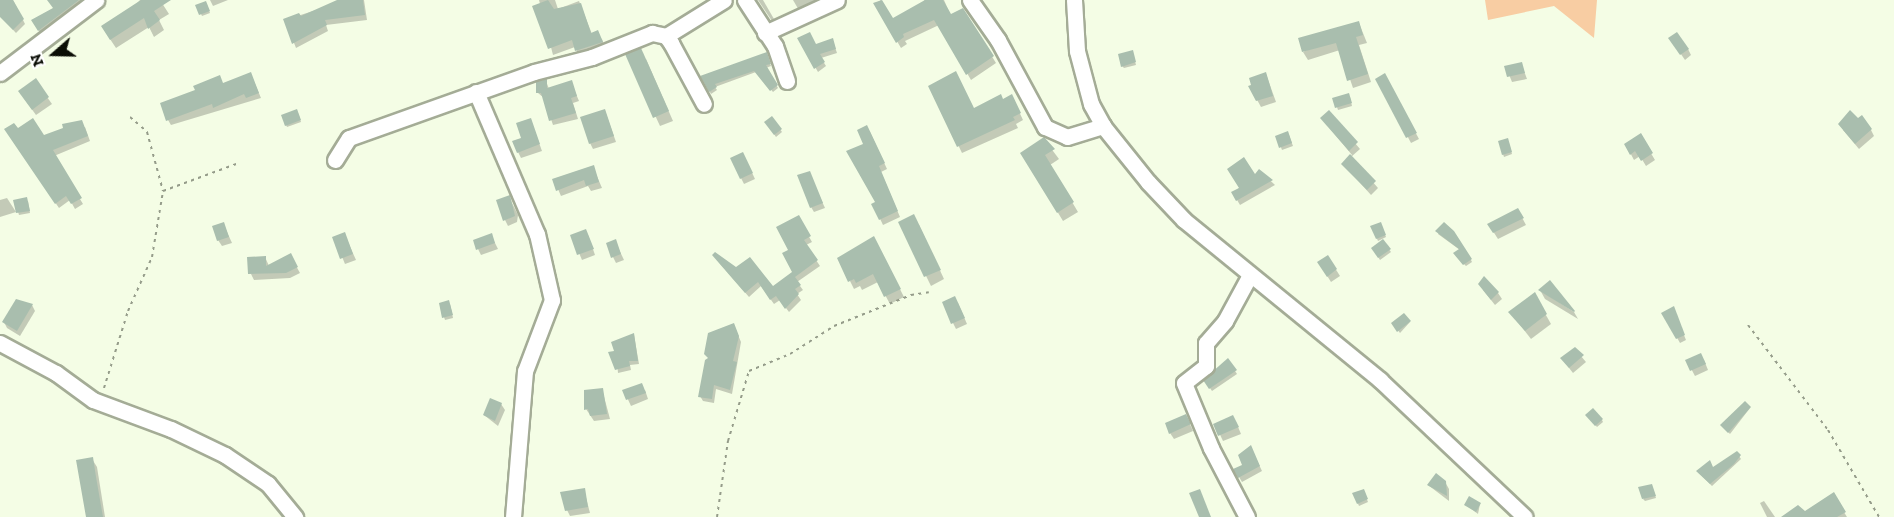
<!DOCTYPE html>
<html>
<head>
<meta charset="utf-8">
<style>
  body { margin:0 }
  #map { position:relative; width:1894px; height:517px; overflow:hidden; background:#f4fde5; font-family:"Zilla Slab",serif }
  div>[style] { position:absolute }
  .green>* { inset:0; background:#f8cda3 }
  .shadow>* { inset:0; background:#0003 }
  .building>* { inset:0; background:#a9beae }
  .path>* { height:2px; margin-top:-1px; transform-origin:0; background:repeating-linear-gradient(90deg,#959c8a 0 3px,transparent 0 7.5px) }
  .roads { filter:drop-shadow(2px 0 #a4ac96) drop-shadow(-2px 0 #a4ac96) drop-shadow(0 2px #a4ac96) drop-shadow(0 -2px #a4ac96) }
  .minor>* { height:15px; margin:-7.5px; padding:0 7.5px; transform-origin:7.5px; border-radius:7.5px; background:#fff }
  span { translate:-50% -50%; white-space:nowrap; text-align:center; line-height:1.15; -webkit-text-stroke:4.5px #fff; paint-order:stroke }
  .north { position:absolute; left:24px; top:24px; width:60px; height:60px; -webkit-text-stroke:4px #fff; paint-order:stroke; rotate:250deg; font-size:16px; font-weight:700; line-height:24px; text-align:center; color:#0b0e06 }
  .north::after { content:''; display:block; margin:auto; width:21px; height:27px; background:#0b0e06; clip-path:polygon(50% 0,100% 100%,50% 72%,0 100%) }
</style>
</head>
<body>
<div id="map">
  <div class="green">
    <div style="clip-path:polygon(1485px 0,1597px 0,1594px 38px,1554px 6px,1488px 20px)"></div>
  </div>
  <div class="shadow">
    <div style="clip-path:polygon(0 0,13px 0,25px 24px,16px 33px,0 16px)"></div>
    <div style="clip-path:polygon(48px 0,90px 0,42px 36px,33px 20px,54px 8px)"></div>
    <div style="clip-path:polygon(140px 0,160px 0,169px 14px,159px 20px,164px 30px,154px 37px,149px 27px,116px 48px,108px 36px)"></div>
    <div style="clip-path:polygon(210px 0,228px 0,213px 6px)"></div>
    <div style="clip-path:polygon(338px 0,364px 0,367px 20px,326px 25px,328px 31px,296px 48px,285px 20px,338px 3px)"></div>
    <div style="clip-path:polygon(539px 0,555px 0,558px 9px,579px 1px,592px 34px,602px 39px,605px 49px,580px 57px,575px 47px,553px 55px)"></div>
    <div style="clip-path:polygon(758px 0,763px 0,774px 19px,772px 21px)"></div>
    <div style="clip-path:polygon(793px 0,821px 0,800px 12px)"></div>
    <div style="clip-path:polygon(881px 0,892px 20px,926px 5px,924px 0,944px 0,951px 16px,963px 10px,996px 63px,971px 80px,939px 25px,905px 41px,907px 44px,901px 48px,875px 4px)"></div>
    <div style="clip-path:polygon(207px 5px,210px 13px,202px 16px,201px 14px)"></div>
    <div style="clip-path:polygon(1359px 23px,1367px 43px,1359px 45px,1371px 82px,1353px 88px,1340px 50px,1308px 60px,1303px 52px)"></div>
    <div style="clip-path:polygon(799px 39px,816px 45px,834px 44px,837px 53px,821px 58px,826px 66px,818px 72px)"></div>
    <div style="clip-path:polygon(1674px 44px,1688px 49px,1691px 55px,1685px 60px)"></div>
    <div style="clip-path:polygon(1133px 54px,1136px 65px,1124px 68px,1122px 66px)"></div>
    <div style="clip-path:polygon(627px 55px,646px 59px,673px 121px,660px 126px)"></div>
    <div style="clip-path:polygon(767px 56px,771px 66px,766px 68px,778px 88px,773px 92px,756px 72px,715px 87px,717px 90px,711px 94px,702px 77px)"></div>
    <div style="clip-path:polygon(1521px 63px,1527px 79px,1512px 82px,1506px 67px)"></div>
    <div style="clip-path:polygon(1266px 74px,1276px 102px,1261px 107px,1250px 87px)"></div>
    <div style="clip-path:polygon(1384px 75px,1419px 139px,1411px 143px,1377px 79px)"></div>
    <div style="clip-path:polygon(253px 79px,261px 98px,171px 125px,168px 120px,223px 85px)"></div>
    <div style="clip-path:polygon(35px 80px,52px 104px,36px 115px,23px 97px)"></div>
    <div style="clip-path:polygon(546px 81px,549px 89px,571px 82px,579px 101px,573px 103px,578px 119px,553px 125px,544px 98px,538px 93px)"></div>
    <div style="clip-path:polygon(930px 87px,974px 109px,1003px 100px,1015px 103px,1023px 120px,1016px 124px,1018px 128px,962px 153px)"></div>
    <div style="clip-path:polygon(1350px 97px,1352px 106px,1338px 110px,1337px 107px)"></div>
    <div style="clip-path:polygon(605px 111px,616px 142px,593px 149px,590px 143px)"></div>
    <div style="clip-path:polygon(1329px 112px,1360px 149px,1351px 157px,1378px 188px,1371px 195px,1343px 164px,1352px 155px,1322px 119px)"></div>
    <div style="clip-path:polygon(298px 113px,301px 122px,287px 127px,286px 125px)"></div>
    <div style="clip-path:polygon(772px 118px,782px 132px,776px 137px,766px 122px)"></div>
    <div style="clip-path:polygon(533px 126px,542px 151px,521px 158px,518px 152px)"></div>
    <div style="clip-path:polygon(85px 127px,90px 141px,54px 156px,83px 204px,75px 209px,70px 200px,59px 208px,9px 135px,17px 130px,43px 137px,65px 128px)"></div>
    <div style="clip-path:polygon(1843px 130px,1871px 130px,1874px 136px,1859px 149px)"></div>
    <div style="clip-path:polygon(870px 132px,887px 169px,881px 172px,900px 217px,883px 225px,873px 204px,877px 202px,865px 144px)"></div>
    <div style="clip-path:polygon(1289px 135px,1293px 146px,1282px 150px,1277px 137px)"></div>
    <div style="clip-path:polygon(1640px 135px,1655px 160px,1646px 166px,1640px 156px,1634px 160px,1626px 145px)"></div>
    <div style="clip-path:polygon(1044px 139px,1059px 159px,1050px 165px,1078px 212px,1063px 221px,1022px 153px)"></div>
    <div style="clip-path:polygon(1509px 143px,1512px 154px,1504px 157px,1503px 154px)"></div>
    <div style="clip-path:polygon(746px 160px,755px 179px,744px 184px,741px 178px)"></div>
    <div style="clip-path:polygon(593px 167px,602px 188px,591px 191px,588px 186px,561px 196px,554px 180px)"></div>
    <div style="clip-path:polygon(1260px 171px,1275px 185px,1240px 205px,1233px 193px)"></div>
    <div style="clip-path:polygon(811px 177px,825px 208px,814px 212px,811px 207px)"></div>
    <div style="clip-path:polygon(509px 197px,518px 215px,517px 222px,508px 226px,505px 220px)"></div>
    <div style="clip-path:polygon(7px 198px,16px 212px,0 217px,0 200px)"></div>
    <div style="clip-path:polygon(15px 201px,28px 201px,30px 213px,19px 215px)"></div>
    <div style="clip-path:polygon(1518px 210px,1526px 225px,1498px 239px,1489px 225px)"></div>
    <div style="clip-path:polygon(798px 217px,812px 242px,806px 245px,820px 266px,797px 282px,803px 290px,797px 294px,801px 300px,789px 312px,780px 300px,774px 304px,761px 286px,749px 297px,717px 260px,773px 288px,794px 273px,790px 250px)"></div>
    <div style="clip-path:polygon(223px 223px,232px 243px,222px 246px,218px 240px)"></div>
    <div style="clip-path:polygon(900px 223px,919px 225px,944px 279px,931px 286px)"></div>
    <div style="clip-path:polygon(1380px 224px,1386px 237px,1378px 241px,1372px 227px)"></div>
    <div style="clip-path:polygon(1444px 224px,1471px 260px,1472px 262px,1466px 266px,1456px 256px,1460px 250px,1438px 234px)"></div>
    <div style="clip-path:polygon(344px 233px,356px 260px,345px 264px,334px 237px)"></div>
    <div style="clip-path:polygon(491px 235px,498px 249px,481px 255px,478px 249px)"></div>
    <div style="clip-path:polygon(588px 235px,595px 255px,582px 260px,572px 236px)"></div>
    <div style="clip-path:polygon(615px 241px,624px 260px,616px 263px,613px 257px)"></div>
    <div style="clip-path:polygon(1383px 241px,1391px 252px,1380px 260px,1373px 249px)"></div>
    <div style="clip-path:polygon(878px 246px,904px 297px,890px 304px,878px 282px,862px 290px,860px 286px,854px 289px,850px 281px)"></div>
    <div style="clip-path:polygon(290px 255px,300px 273px,290px 278px,254px 280px,251px 274px,265px 257px,269px 266px)"></div>
    <div style="clip-path:polygon(1328px 257px,1340px 276px,1331px 282px,1319px 263px)"></div>
    <div style="clip-path:polygon(1483px 290px,1498px 293px,1502px 299px,1495px 305px)"></div>
    <div style="clip-path:polygon(1540px 290px,1574px 312px,1578px 319px,1545px 299px)"></div>
    <div style="clip-path:polygon(1534px 294px,1551px 324px,1531px 339px,1510px 312px)"></div>
    <div style="clip-path:polygon(958px 303px,967px 324px,956px 329px,953px 323px)"></div>
    <div style="clip-path:polygon(450px 304px,453px 318px,445px 320px,444px 317px)"></div>
    <div style="clip-path:polygon(32px 305px,35px 311px,20px 336px,7px 328px,4px 322px)"></div>
    <div style="clip-path:polygon(1663px 313px,1675px 313px,1686px 340px,1680px 343px)"></div>
    <div style="clip-path:polygon(1410px 322px,1400px 333px,1393px 324px)"></div>
    <div style="clip-path:polygon(736px 330px,741px 342px,732px 394px,716px 389px,714px 403px,703px 401px,700px 396px)"></div>
    <div style="clip-path:polygon(634px 335px,639px 364px,630px 365px,631px 370px,618px 373px,616px 352px)"></div>
    <div style="clip-path:polygon(1575px 349px,1586px 362px,1573px 373px,1562px 359px)"></div>
    <div style="clip-path:polygon(1228px 360px,1237px 374px,1212px 391px,1205px 381px)"></div>
    <div style="clip-path:polygon(1704px 360px,1708px 370px,1695px 376px,1687px 361px)"></div>
    <div style="clip-path:polygon(602px 389px,610px 419px,594px 421px,586px 409px)"></div>
    <div style="clip-path:polygon(645px 390px,648px 399px,631px 406px,624px 391px)"></div>
    <div style="clip-path:polygon(501px 404px,505px 410px,498px 426px,484px 415px)"></div>
    <div style="clip-path:polygon(1750px 408px,1730px 434px,1724px 428px)"></div>
    <div style="clip-path:polygon(1588px 417px,1602px 420px,1603px 422px,1597px 427px)"></div>
    <div style="clip-path:polygon(1189px 422px,1193px 431px,1174px 439px,1170px 433px)"></div>
    <div style="clip-path:polygon(1236px 422px,1241px 434px,1223px 441px,1215px 424px)"></div>
    <div style="clip-path:polygon(1253px 452px,1262px 471px,1242px 482px,1235px 470px,1244px 466px)"></div>
    <div style="clip-path:polygon(1737px 453px,1741px 459px,1712px 486px,1698px 472px,1712px 469px)"></div>
    <div style="clip-path:polygon(92px 459px,97px 467px,105px 517px,87px 517px)"></div>
    <div style="clip-path:polygon(1445px 482px,1449px 489px,1449px 501px,1428px 485px)"></div>
    <div style="clip-path:polygon(1653px 489px,1656px 498px,1645px 501px,1643px 499px)"></div>
    <div style="clip-path:polygon(584px 490px,590px 513px,570px 516px,567px 510px)"></div>
    <div style="clip-path:polygon(1363px 490px,1368px 502px,1359px 506px,1354px 494px)"></div>
    <div style="clip-path:polygon(1833px 494px,1847px 517px,1783px 517px,1804px 513px)"></div>
    <div style="clip-path:polygon(1764px 501px,1775px 517px,1767px 517px,1760px 503px)"></div>
    <div style="clip-path:polygon(1480px 504px,1478px 514px,1466px 505px)"></div>
  </div>
  <div class="building">
    <div style="clip-path:polygon(0 0,13px 0,24px 19px,13px 30px,0 17px)"></div>
    <div style="clip-path:polygon(47px 0,79px 0,38px 31px,31px 20px,53px 8px)"></div>
    <div style="clip-path:polygon(141px 0,171px 0,154px 11px,160px 20px,148px 29px,144px 18px,110px 40px,101px 26px)"></div>
    <div style="clip-path:polygon(337px 0,363px 0,365px 15px,325px 20px,327px 25px,292px 44px,283px 19px,299px 13px,301px 16px)"></div>
    <div style="clip-path:polygon(548px 0,554px 9px,581px 3px,591px 33px,598px 30px,603px 42px,575px 51px,572px 40px,548px 49px,532px 6px)"></div>
    <div style="clip-path:polygon(882px 0,893px 18px,925px 0,943px 0,951px 14px,963px 8px,994px 56px,966px 75px,934px 20px,903px 34px,904px 37px,896px 43px,873px 3px)"></div>
    <div style="clip-path:polygon(206px 1px,210px 11px,199px 15px,195px 5px)"></div>
    <div style="clip-path:polygon(1359px 21px,1363px 35px,1356px 37px,1368px 74px,1347px 81px,1336px 43px,1302px 52px,1298px 38px)"></div>
    <div style="clip-path:polygon(810px 32px,816px 44px,833px 38px,836px 49px,820px 54px,825px 62px,814px 69px,797px 38px)"></div>
    <div style="clip-path:polygon(1677px 32px,1689px 49px,1680px 55px,1668px 38px)"></div>
    <div style="clip-path:polygon(641px 48px,669px 111px,653px 118px,625px 54px)"></div>
    <div style="clip-path:polygon(1133px 50px,1136px 62px,1121px 67px,1118px 54px)"></div>
    <div style="clip-path:polygon(767px 52px,771px 64px,766px 65px,778px 85px,770px 91px,754px 71px,715px 84px,717px 87px,709px 92px,700px 76px)"></div>
    <div style="clip-path:polygon(1522px 62px,1525px 73px,1507px 77px,1504px 66px)"></div>
    <div style="clip-path:polygon(956px 71px,974px 108px,1001px 94px,1003px 99px,1012px 94px,1021px 113px,1013px 117px,1015px 120px,957px 147px,928px 86px)"></div>
    <div style="clip-path:polygon(251px 72px,259px 93px,246px 98px,244px 94px,213px 108px,212px 104px,166px 121px,160px 103px,195px 90px,193px 86px,220px 75px,223px 83px)"></div>
    <div style="clip-path:polygon(1266px 72px,1273px 96px,1256px 101px,1248px 86px,1251px 85px,1249px 78px)"></div>
    <div style="clip-path:polygon(1385px 73px,1417px 133px,1406px 138px,1375px 79px)"></div>
    <div style="clip-path:polygon(36px 78px,49px 97px,32px 110px,18px 91px)"></div>
    <div style="clip-path:polygon(547px 79px,547px 88px,572px 80px,577px 96px,571px 98px,576px 113px,549px 121px,541px 93px,536px 93px,536px 82px)"></div>
    <div style="clip-path:polygon(1349px 93px,1352px 103px,1335px 108px,1332px 98px)"></div>
    <div style="clip-path:polygon(297px 109px,301px 120px,285px 126px,281px 115px)"></div>
    <div style="clip-path:polygon(605px 109px,614px 136px,589px 144px,580px 117px)"></div>
    <div style="clip-path:polygon(1329px 110px,1358px 142px,1349px 151px,1320px 118px)"></div>
    <div style="clip-path:polygon(1850px 110px,1858px 118px,1862px 115px,1872px 129px,1855px 144px,1838px 124px)"></div>
    <div style="clip-path:polygon(772px 116px,782px 129px,774px 135px,764px 122px)"></div>
    <div style="clip-path:polygon(33px 118px,44px 135px,63px 128px,62px 124px,82px 120px,88px 136px,53px 150px,82px 198px,71px 204px,66px 196px,55px 204px,4px 129px,14px 123px,18px 128px)"></div>
    <div style="clip-path:polygon(531px 118px,540px 144px,517px 153px,512px 141px,521px 138px,516px 123px)"></div>
    <div style="clip-path:polygon(867px 125px,885px 163px,879px 166px,898px 211px,879px 220px,871px 204px,875px 202px,846px 151px,863px 144px,857px 130px)"></div>
    <div style="clip-path:polygon(1288px 131px,1292px 143px,1279px 148px,1275px 136px)"></div>
    <div style="clip-path:polygon(1641px 133px,1653px 153px,1641px 161px,1635px 151px,1630px 155px,1624px 144px)"></div>
    <div style="clip-path:polygon(1044px 137px,1055px 149px,1045px 155px,1074px 202px,1057px 213px,1020px 153px)"></div>
    <div style="clip-path:polygon(1508px 138px,1512px 152px,1502px 155px,1498px 141px)"></div>
    <div style="clip-path:polygon(743px 152px,753px 173px,740px 179px,730px 158px)"></div>
    <div style="clip-path:polygon(1350px 154px,1376px 181px,1367px 190px,1341px 164px)"></div>
    <div style="clip-path:polygon(1244px 157px,1255px 174px,1259px 169px,1273px 180px,1236px 201px,1231px 192px,1239px 188px,1227px 169px)"></div>
    <div style="clip-path:polygon(594px 165px,599px 182px,586px 186px,584px 180px,556px 191px,552px 179px)"></div>
    <div style="clip-path:polygon(810px 171px,823px 203px,810px 208px,797px 175px)"></div>
    <div style="clip-path:polygon(510px 195px,515px 216px,503px 221px,496px 200px)"></div>
    <div style="clip-path:polygon(27px 197px,30px 211px,16px 213px,13px 200px)"></div>
    <div style="clip-path:polygon(1518px 208px,1524px 218px,1493px 233px,1487px 224px)"></div>
    <div style="clip-path:polygon(914px 214px,941px 270px,924px 277px,898px 222px)"></div>
    <div style="clip-path:polygon(799px 215px,811px 236px,804px 240px,818px 260px,795px 277px,801px 285px,795px 289px,799px 294px,785px 309px,776px 296px,770px 300px,758px 282px,745px 293px,712px 255px,715px 252px,736px 267px,750px 257px,773px 286px,792px 272px,782px 253px,788px 250px,776px 227px)"></div>
    <div style="clip-path:polygon(224px 222px,229px 237px,217px 241px,212px 226px)"></div>
    <div style="clip-path:polygon(1381px 222px,1386px 235px,1376px 239px,1370px 226px)"></div>
    <div style="clip-path:polygon(1444px 222px,1454px 231px,1472px 259px,1463px 265px,1453px 253px,1459px 249px,1435px 231px)"></div>
    <div style="clip-path:polygon(586px 229px,594px 249px,577px 255px,570px 235px)"></div>
    <div style="clip-path:polygon(345px 232px,353px 254px,340px 259px,332px 237px)"></div>
    <div style="clip-path:polygon(492px 233px,495px 243px,476px 250px,473px 240px)"></div>
    <div style="clip-path:polygon(874px 236px,901px 289px,884px 297px,873px 274px,856px 283px,854px 279px,848px 282px,837px 258px)"></div>
    <div style="clip-path:polygon(616px 239px,621px 254px,611px 258px,606px 243px)"></div>
    <div style="clip-path:polygon(1383px 239px,1391px 249px,1378px 258px,1371px 248px)"></div>
    <div style="clip-path:polygon(291px 253px,298px 267px,286px 273px,248px 274px,247px 257px,266px 256px,266px 266px)"></div>
    <div style="clip-path:polygon(1328px 255px,1337px 269px,1327px 277px,1317px 262px)"></div>
    <div style="clip-path:polygon(1484px 276px,1499px 292px,1491px 300px,1478px 284px)"></div>
    <div style="clip-path:polygon(1550px 280px,1575px 311px,1574px 312px,1538px 290px)"></div>
    <div style="clip-path:polygon(1535px 292px,1547px 314px,1525px 331px,1508px 312px)"></div>
    <div style="clip-path:polygon(955px 296px,965px 318px,951px 324px,942px 302px)"></div>
    <div style="clip-path:polygon(16px 299px,33px 304px,17px 331px,2px 322px)"></div>
    <div style="clip-path:polygon(449px 300px,453px 315px,442px 318px,439px 303px)"></div>
    <div style="clip-path:polygon(1674px 306px,1685px 335px,1676px 339px,1661px 313px)"></div>
    <div style="clip-path:polygon(1404px 313px,1411px 321px,1397px 332px,1391px 323px)"></div>
    <div style="clip-path:polygon(734px 323px,739px 336px,733px 361px,737px 362px,730px 390px,714px 385px,712px 399px,698px 397px,705px 360px,708px 358px,704px 354px,708px 333px)"></div>
    <div style="clip-path:polygon(634px 333px,638px 361px,629px 361px,630px 366px,615px 370px,608px 352px,614px 351px,611px 342px)"></div>
    <div style="clip-path:polygon(1575px 347px,1584px 355px,1569px 368px,1560px 358px)"></div>
    <div style="clip-path:polygon(1701px 353px,1706px 364px,1690px 371px,1685px 360px)"></div>
    <div style="clip-path:polygon(1228px 358px,1237px 370px,1209px 389px,1203px 380px)"></div>
    <div style="clip-path:polygon(642px 383px,646px 393px,626px 400px,622px 390px)"></div>
    <div style="clip-path:polygon(603px 388px,607px 414px,590px 416px,588px 409px,584px 410px,584px 390px)"></div>
    <div style="clip-path:polygon(490px 398px,502px 403px,495px 421px,483px 415px)"></div>
    <div style="clip-path:polygon(1745px 401px,1751px 407px,1728px 433px,1720px 425px)"></div>
    <div style="clip-path:polygon(1593px 408px,1603px 419px,1595px 426px,1585px 415px)"></div>
    <div style="clip-path:polygon(1186px 414px,1191px 424px,1169px 434px,1165px 423px)"></div>
    <div style="clip-path:polygon(1233px 415px,1239px 427px,1218px 436px,1213px 424px)"></div>
    <div style="clip-path:polygon(1251px 445px,1260px 466px,1238px 478px,1233px 469px,1242px 465px,1238px 455px)"></div>
    <div style="clip-path:polygon(1737px 451px,1741px 455px,1734px 464px,1710px 484px,1696px 471px,1710px 460px,1713px 467px)"></div>
    <div style="clip-path:polygon(93px 457px,96px 477px,103px 517px,86px 517px,76px 460px)"></div>
    <div style="clip-path:polygon(1436px 473px,1446px 481px,1447px 496px,1427px 485px)"></div>
    <div style="clip-path:polygon(1652px 484px,1656px 496px,1642px 499px,1638px 487px)"></div>
    <div style="clip-path:polygon(585px 488px,588px 507px,565px 511px,560px 492px)"></div>
    <div style="clip-path:polygon(1200px 489px,1211px 517px,1199px 517px,1189px 493px)"></div>
    <div style="clip-path:polygon(1364px 489px,1368px 499px,1357px 504px,1352px 493px)"></div>
    <div style="clip-path:polygon(1834px 492px,1846px 512px,1837px 517px,1781px 517px,1798px 505px,1805px 511px)"></div>
    <div style="clip-path:polygon(1469px 496px,1481px 503px,1476px 512px,1464px 505px)"></div>
  </div>
  <div class="path">
    <div style="left:130px;top:117px;width:23px;rotate:41deg"></div>
    <div style="left:147px;top:132px;width:61px;rotate:74.8deg"></div>
    <div style="left:1748px;top:325px;width:132px;rotate:52.7deg"></div>
    <div style="left:1828px;top:430px;width:101px;rotate:59.6deg"></div>
    <div style="left:104px;top:388px;width:81px;rotate:-72.7deg"></div>
    <div style="left:128px;top:311px;width:59px;rotate:-66deg"></div>
    <div style="left:152px;top:257px;width:67px;rotate:-80.5deg"></div>
    <div style="left:163px;top:191px;width:78px;rotate:-20.3deg"></div>
    <div style="left:717px;top:517px;width:77px;rotate:-81.8deg"></div>
    <div style="left:728px;top:441px;width:73px;rotate:-73.3deg"></div>
    <div style="left:749px;top:371px;width:44px;rotate:-22.5deg"></div>
    <div style="left:790px;top:354px;width:52px;rotate:-32.5deg"></div>
    <div style="left:834px;top:326px;width:83px;rotate:-21.9deg"></div>
    <div style="left:911px;top:295px;width:18px;rotate:-9deg"></div>
  </div>
  <div class="roads">
    <div class="minor">
      <div style="left:745px;top:0;width:55px;rotate:56.9deg"></div>
      <div style="left:775px;top:46px;width:37px;rotate:71deg"></div>
      <div style="left:970px;top:0;width:49px;rotate:55deg"></div>
      <div style="left:998px;top:40px;width:99px;rotate:61.6deg"></div>
      <div style="left:1045px;top:127px;width:24px;rotate:24deg"></div>
      <div style="left:1067px;top:137px;width:38px;rotate:-17deg"></div>
      <div style="left:1074px;top:0;width:51px;rotate:86.6deg"></div>
      <div style="left:1077px;top:51px;width:55px;rotate:75.2deg"></div>
      <div style="left:1091px;top:104px;width:25px;rotate:61deg"></div>
      <div style="left:1103px;top:126px;width:72px;rotate:51.2deg"></div>
      <div style="left:1148px;top:182px;width:52px;rotate:46.5deg"></div>
      <div style="left:1184px;top:220px;width:253px;rotate:39.2deg"></div>
      <div style="left:1380px;top:380px;width:199px;rotate:43.4deg"></div>
      <div style="left:765px;top:33px;width:79px;rotate:-24.6deg"></div>
      <div style="left:666px;top:36px;width:68px;rotate:-31.8deg"></div>
      <div style="left:0;top:73px;width:121px;rotate:-37.2deg"></div>
      <div style="left:476px;top:92px;width:155px;rotate:66.8deg"></div>
      <div style="left:537px;top:234px;width:68px;rotate:77.2deg"></div>
      <div style="left:552px;top:300px;width:76px;rotate:110.8deg"></div>
      <div style="left:525px;top:371px;width:146px;rotate:94.7deg"></div>
      <div style="left:335px;top:160px;width:26px;rotate:-58deg"></div>
      <div style="left:349px;top:138px;width:196px;rotate:-19.6deg"></div>
      <div style="left:534px;top:72px;width:60px;rotate:-14.5deg"></div>
      <div style="left:592px;top:57px;width:65px;rotate:-21.8deg"></div>
      <div style="left:652px;top:33px;width:14px;rotate:12deg"></div>
      <div style="left:666px;top:36px;width:9px;rotate:54deg"></div>
      <div style="left:671px;top:43px;width:69px;rotate:61.6deg"></div>
      <div style="left:0;top:343px;width:64px;rotate:28.2deg"></div>
      <div style="left:56px;top:373px;width:46px;rotate:36.1deg"></div>
      <div style="left:93px;top:400px;width:83px;rotate:20.4deg"></div>
      <div style="left:171px;top:429px;width:60px;rotate:25.7deg"></div>
      <div style="left:225px;top:455px;width:52px;rotate:34deg"></div>
      <div style="left:268px;top:484px;width:43px;rotate:50.7deg"></div>
      <div style="left:1247px;top:517px;width:78px;rotate:-117.6deg"></div>
      <div style="left:1211px;top:448px;width:70px;rotate:-112.6deg"></div>
      <div style="left:1184px;top:383px;width:28px;rotate:-38deg"></div>
      <div style="left:1206px;top:366px;width:23px;rotate:-90deg"></div>
      <div style="left:1206px;top:343px;width:29px;rotate:-49deg"></div>
      <div style="left:1225px;top:321px;width:52px;rotate:-61.5deg"></div>
    </div>
  </div>
  <div class="north">N</div>
</div>
</body>
</html>
